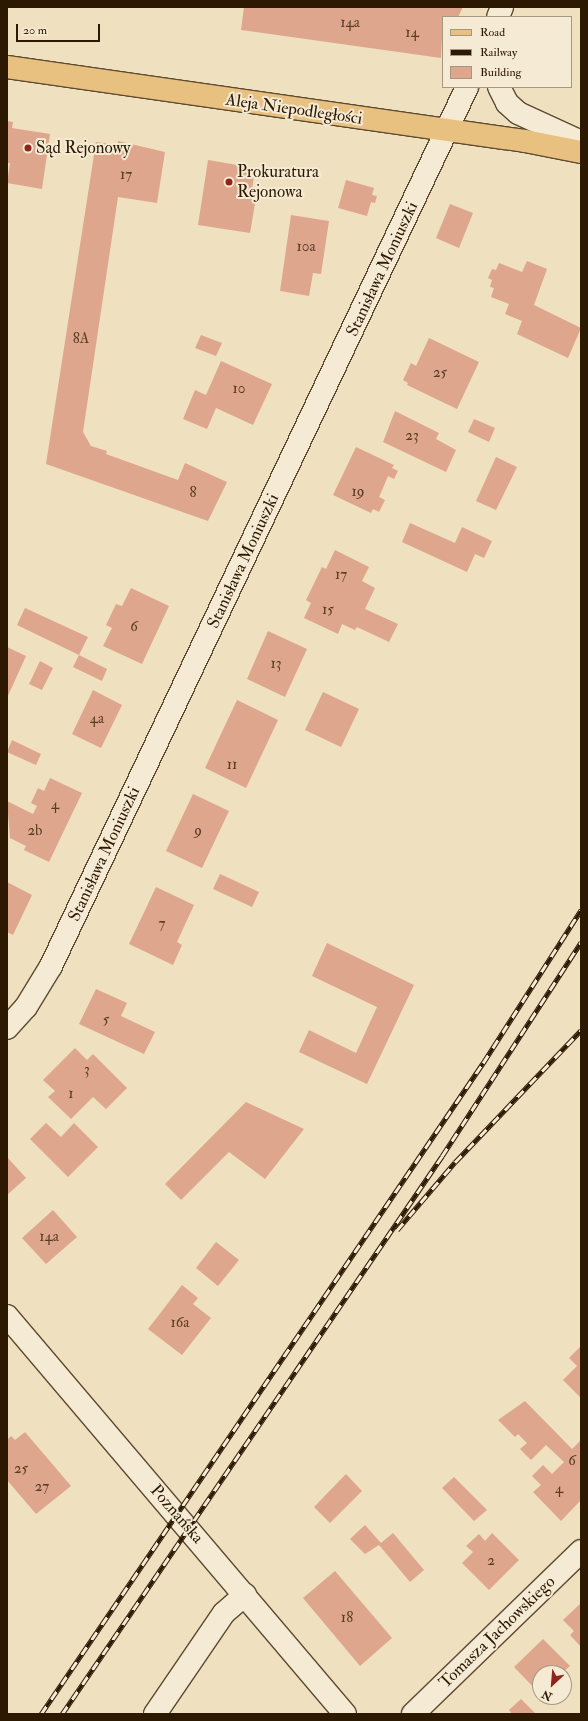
<!DOCTYPE html>
<html>
<head>
<meta charset="utf-8">
<style>
  body { margin:0 }
  #map { position:relative; width:588px; height:1721px; overflow:hidden; background:#efe0bf; font-family:"IM FELL Double Pica",serif }
  div>[style] { position:absolute }
  .building>* { inset:0; background:#dea68d }
  .roads { filter:drop-shadow(1px 0 #5e4a30) drop-shadow(-1px 0 #5e4a30) drop-shadow(0 1px #5e4a30) drop-shadow(0 -1px #5e4a30) }
  .minor>* { height:22px; margin:-11px; padding:0 11px; transform-origin:11px; border-radius:11px; background:#f5ebd5 }
  .major>* { height:22px; margin:-11px; padding:0 11px; transform-origin:11px; border-radius:11px; background:#e8c080 }
  .rail>* { height:4.5px; margin-top:-2.25px; transform-origin:0; background:repeating-linear-gradient(90deg,#f5ebd5 0 9px,#2d1801 0 18px); box-sizing:border-box; border-block:1px solid #2d1801 }
  .dots>* { width:11px; height:11px; translate:-50% -50%; box-sizing:border-box; border:2px solid #f5ebd5; border-radius:50% }
  span { translate:-50% -50%; white-space:nowrap; text-align:center; line-height:1.15; -webkit-text-stroke:4px #f5ebd5; paint-order:stroke }
  .number-label { font-size:15px; color:#593c24 }
  .number-label span { -webkit-text-stroke-width:0 }
  .street-label { font-size:17px; color:#2d1801 }
  .poi-label { font-size:17px; color:#2d1801 }
  .left { translate:0 -50%; text-align:left }
  .frame { position:absolute; inset:0; border:8px solid #2d1801; pointer-events:none }
  .legend { position:absolute; left:442px; top:16px; width:130px; height:72px; box-sizing:border-box; background:#f5ebd5; border:1px solid #a59780; margin:0; padding:5px 7px; list-style:none; font-size:12px; color:#2d1801 }
  .legend li { display:flex; align-items:center; gap:8px; height:20px }
  .legend b { width:20px; border:1px solid #a59780 }
  .north { position:absolute; left:532px; top:1665px; width:40px; height:40px; box-sizing:border-box; background:#f5ebd5; border:1px solid #a59780; border-radius:50%; rotate:206deg; font-size:11px; font-weight:700; line-height:16px; text-align:center; color:#2d1801 }
  .north::after { content:''; display:block; margin:auto; width:14px; height:18px; background:#8f2418; clip-path:polygon(50% 0,100% 100%,50% 72%,0 100%) }
  .scale { position:absolute; left:16px; top:24px; width:84px; height:18px; box-sizing:border-box; border:2px solid #2d1801; border-top:0; padding-left:5px; font-size:12px; line-height:14px; white-space:nowrap; color:#2d1801; -webkit-text-stroke:3px #f5ebd5; paint-order:stroke }
</style>
</head>
<body>
<div id="map">
  <div class="building">
    <div style="clip-path:polygon(244px 7px,463px 7px,458px 17px,443px 17px,441px 58px,241px 30px)"></div>
    <div style="clip-path:polygon(7px 121px,13px 122px,12px 128px,50px 134px,42px 189px,7px 183px,10px 163px,7px 163px)"></div>
    <div style="clip-path:polygon(118px 141px,165px 152px,157px 203px,118px 197px,83px 432px,91px 446px,107px 451px,106px 454px,178px 480px,185px 463px,227px 482px,208px 521px,46px 464px,96px 142px,118px 145px)"></div>
    <div style="clip-path:polygon(208px 160px,255px 168px,251px 197px,256px 198px,250px 233px,198px 225px)"></div>
    <div style="clip-path:polygon(346px 180px,374px 188px,372px 195px,377px 196px,375px 203px,371px 202px,367px 216px,338px 208px)"></div>
    <div style="clip-path:polygon(450px 204px,473px 213px,459px 248px,436px 238px)"></div>
    <div style="clip-path:polygon(291px 215px,329px 221px,321px 274px,313px 273px,309px 296px,280px 291px)"></div>
    <div style="clip-path:polygon(527px 261px,547px 269px,534px 305px,581px 328px,568px 358px,517px 334px,522px 321px,505px 314px,509px 304px,491px 297px,494px 288px,490px 287px,492px 280px,488px 278px,492px 269px,496px 270px,499px 263px,522px 272px)"></div>
    <div style="clip-path:polygon(201px 335px,222px 343px,216px 356px,195px 348px)"></div>
    <div style="clip-path:polygon(429px 338px,479px 362px,457px 409px,407px 385px,408px 383px,403px 380px,411px 363px,416px 366px)"></div>
    <div style="clip-path:polygon(221px 361px,272px 384px,253px 425px,216px 408px,207px 429px,183px 419px,195px 390px,206px 395px)"></div>
    <div style="clip-path:polygon(395px 411px,439px 433px,436px 439px,456px 450px,446px 472px,383px 442px)"></div>
    <div style="clip-path:polygon(474px 419px,495px 428px,489px 442px,468px 432px)"></div>
    <div style="clip-path:polygon(356px 447px,394px 465px,392px 468px,398px 471px,394px 479px,388px 476px,383px 488px,379px 497px,385px 500px,379px 512px,373px 509px,371px 513px,333px 495px)"></div>
    <div style="clip-path:polygon(496px 457px,517px 467px,496px 510px,476px 501px)"></div>
    <div style="clip-path:polygon(410px 523px,455px 543px,462px 527px,492px 541px,484px 558px,475px 554px,467px 572px,402px 542px)"></div>
    <div style="clip-path:polygon(335px 550px,369px 567px,362px 581px,375px 588px,365px 609px,398px 624px,389px 642px,357px 627px,355px 630px,342px 624px,338px 634px,304px 618px,311px 603px,306px 600px,322px 567px,326px 569px)"></div>
    <div style="clip-path:polygon(131px 588px,169px 606px,142px 664px,103px 646px,112px 628px,106px 625px,116px 604px,122px 606px)"></div>
    <div style="clip-path:polygon(25px 608px,88px 637px,79px 655px,107px 669px,102px 681px,73px 667px,79px 655px,17px 625px)"></div>
    <div style="clip-path:polygon(268px 631px,307px 649px,285px 697px,247px 679px)"></div>
    <div style="clip-path:polygon(7px 647px,26px 656px,7px 698px)"></div>
    <div style="clip-path:polygon(40px 661px,53px 668px,42px 690px,29px 684px)"></div>
    <div style="clip-path:polygon(93px 690px,122px 705px,101px 748px,72px 734px)"></div>
    <div style="clip-path:polygon(323px 692px,359px 709px,341px 747px,305px 730px)"></div>
    <div style="clip-path:polygon(237px 700px,278px 720px,246px 788px,205px 768px)"></div>
    <div style="clip-path:polygon(12px 740px,41px 754px,36px 765px,7px 752px)"></div>
    <div style="clip-path:polygon(50px 778px,82px 793px,49px 862px,24px 850px,26px 846px,10px 838px,7px 801px,33px 814px,37px 806px,31px 803px,38px 788px,44px 791px)"></div>
    <div style="clip-path:polygon(193px 794px,229px 811px,202px 868px,166px 851px)"></div>
    <div style="clip-path:polygon(220px 874px,259px 892px,252px 907px,213px 889px)"></div>
    <div style="clip-path:polygon(7px 882px,32px 895px,13px 935px,7px 932px)"></div>
    <div style="clip-path:polygon(156px 887px,194px 905px,177px 942px,182px 945px,173px 965px,129px 944px)"></div>
    <div style="clip-path:polygon(327px 943px,414px 985px,367px 1084px,299px 1052px,309px 1030px,356px 1053px,377px 1007px,312px 976px)"></div>
    <div style="clip-path:polygon(96px 989px,127px 1003px,121px 1016px,155px 1032px,144px 1054px,79px 1024px)"></div>
    <div style="clip-path:polygon(75px 1048px,87px 1060px,93px 1054px,127px 1088px,106px 1109px,93px 1097px,71px 1119px,48px 1097px,55px 1091px,43px 1080px)"></div>
    <div style="clip-path:polygon(246px 1102px,304px 1129px,265px 1179px,229px 1152px,181px 1200px,165px 1184px)"></div>
    <div style="clip-path:polygon(46px 1123px,61px 1137px,74px 1123px,98px 1147px,68px 1177px,30px 1139px)"></div>
    <div style="clip-path:polygon(7px 1157px,26px 1178px,7px 1195px)"></div>
    <div style="clip-path:polygon(53px 1210px,77px 1237px,46px 1264px,22px 1238px)"></div>
    <div style="clip-path:polygon(216px 1242px,239px 1260px,218px 1286px,196px 1268px)"></div>
    <div style="clip-path:polygon(182px 1285px,198px 1298px,193px 1304px,211px 1318px,182px 1355px,148px 1329px)"></div>
    <div style="clip-path:polygon(581px 1346px,581px 1398px,563px 1380px,577px 1366px,569px 1358px)"></div>
    <div style="clip-path:polygon(525px 1401px,572px 1449px,581px 1440px,581px 1500px,561px 1521px,533px 1492px,541px 1485px,532px 1476px,543px 1465px,552px 1474px,564px 1462px,546px 1445px,531px 1460px,520px 1449px,527px 1443px,518px 1434px,515px 1437px,498px 1420px)"></div>
    <div style="clip-path:polygon(25px 1432px,71px 1486px,36px 1514px,7px 1480px,7px 1440px,11px 1436px,15px 1440px)"></div>
    <div style="clip-path:polygon(346px 1474px,362px 1491px,330px 1523px,314px 1507px)"></div>
    <div style="clip-path:polygon(454px 1477px,487px 1510px,474px 1521px,442px 1488px)"></div>
    <div style="clip-path:polygon(365px 1525px,381px 1543px,393px 1533px,424px 1570px,410px 1582px,379px 1545px,365px 1554px,350px 1539px)"></div>
    <div style="clip-path:polygon(492px 1533px,519px 1560px,489px 1590px,462px 1563px,473px 1552px,466px 1546px,479px 1534px,485px 1541px)"></div>
    <div style="clip-path:polygon(335px 1571px,392px 1638px,360px 1666px,303px 1598px)"></div>
    <div style="clip-path:polygon(581px 1603px,581px 1647px,570px 1635px,574px 1631px,563px 1620px)"></div>
    <div style="clip-path:polygon(543px 1639px,570px 1666px,562px 1673px,540px 1673px,540px 1694px,514px 1667px)"></div>
    <div style="clip-path:polygon(521px 1699px,536px 1714px,512px 1714px,509px 1710px)"></div>
  </div>
  <div class="roads">
    <div class="minor">
      <div style="left:498px;top:17px;width:11px;rotate:-68deg"></div>
      <div style="left:499px;top:87px;width:18px;rotate:63deg"></div>
      <div style="left:507px;top:103px;width:15px;rotate:42deg"></div>
      <div style="left:518px;top:113px;width:69px;rotate:24.7deg"></div>
      <div style="left:7px;top:1028px;width:28px;rotate:-48deg"></div>
      <div style="left:26px;top:1007px;width:48px;rotate:-58.6deg"></div>
      <div style="left:51px;top:966px;width:972px;rotate:-64.67deg"></div>
      <div style="left:7px;top:1316px;width:522px;rotate:49.66deg"></div>
      <div style="left:155px;top:1714px;width:122px;rotate:-55.7deg"></div>
      <div style="left:224px;top:1613px;width:28px;rotate:-41deg"></div>
      <div style="left:413px;top:1714px;width:234px;rotate:-44.1deg"></div>
    </div>
    <div class="major">
      <div style="left:7px;top:67px;width:523px;rotate:8.13deg"></div>
      <div style="left:525px;top:141px;width:57px;rotate:11.1deg"></div>
    </div>
  </div>
  <div class="rail">
    <div style="left:397px;top:1230px;width:89px;rotate:-49.5deg"></div>
    <div style="left:455px;top:1162px;width:182px;rotate:-46.3deg"></div>
    <div style="left:41px;top:1714px;width:787px;rotate:-55.83deg"></div>
    <div style="left:483px;top:1063px;width:182px;rotate:-57.4deg"></div>
    <div style="left:62px;top:1714px;width:675px;rotate:-55.74deg"></div>
    <div style="left:442px;top:1156px;width:255px;rotate:-57deg"></div>
  </div>
  <div class="dots">
    <div style="left:28px;top:148px;background:#8f2418"></div>
    <div style="left:229px;top:182px;background:#8f2418"></div>
  </div>
  <div class="number-label">
    <span style="left:350px;top:23px">14a</span>
    <span style="left:412px;top:33px">14</span>
    <span style="left:126px;top:175px">17</span>
    <span style="left:306px;top:247px">10a</span>
    <span style="left:81px;top:339px">8A</span>
    <span style="left:440px;top:373px">25</span>
    <span style="left:239px;top:389px">10</span>
    <span style="left:412px;top:436px">23</span>
    <span style="left:358px;top:492px">19</span>
    <span style="left:193px;top:493px">8</span>
    <span style="left:341px;top:575px">17</span>
    <span style="left:328px;top:610px">15</span>
    <span style="left:134px;top:627px">6</span>
    <span style="left:276px;top:664px">13</span>
    <span style="left:97px;top:719px">4a</span>
    <span style="left:232px;top:765px">11</span>
    <span style="left:55px;top:805px">4</span>
    <span style="left:35px;top:831px">2b</span>
    <span style="left:198px;top:831px">9</span>
    <span style="left:162px;top:924px">7</span>
    <span style="left:106px;top:1020px">5</span>
    <span style="left:87px;top:1070px">3</span>
    <span style="left:71px;top:1094px">1</span>
    <span style="left:49px;top:1237px">14a</span>
    <span style="left:180px;top:1323px">16a</span>
    <span style="left:572px;top:1461px">6</span>
    <span style="left:21px;top:1469px">25</span>
    <span style="left:42px;top:1487px">27</span>
    <span style="left:559px;top:1489px">4</span>
    <span style="left:491px;top:1561px">2</span>
    <span style="left:347px;top:1618px">18</span>
  </div>
  <div class="street-label">
    <span style="left:294px;top:109px;rotate:8deg">Aleja Niepodległości</span>
    <span style="left:382px;top:269px;rotate:-65deg">Stanisława Moniuszki</span>
    <span style="left:243px;top:561px;rotate:-65deg">Stanisława Moniuszki</span>
    <span style="left:104px;top:854px;rotate:-65deg">Stanisława Moniuszki</span>
    <span style="left:177px;top:1514px;rotate:49deg">Poznańska</span>
    <span style="left:497px;top:1632px;rotate:-44deg">Tomasza Jachowskiego</span>
  </div>
  <div class="poi-label">
    <span class="left" style="left:36px;top:148px">Sąd Rejonowy</span>
    <span class="left" style="left:237px;top:182px">Prokuratura<br>Rejonowa</span>
  </div>
  <div class="frame"></div>
  <ul class="legend">
  <li><b style="height:5px;background:#e8c080"></b>Road</li>
  <li><b style="height:5px;background:#2d1801"></b>Railway</li>
  <li><b style="height:11px;background:#dea68d"></b>Building</li>
  </ul>
  <div class="north">N</div>
  <div class="scale">20 m</div>
</div>
</body>
</html>
